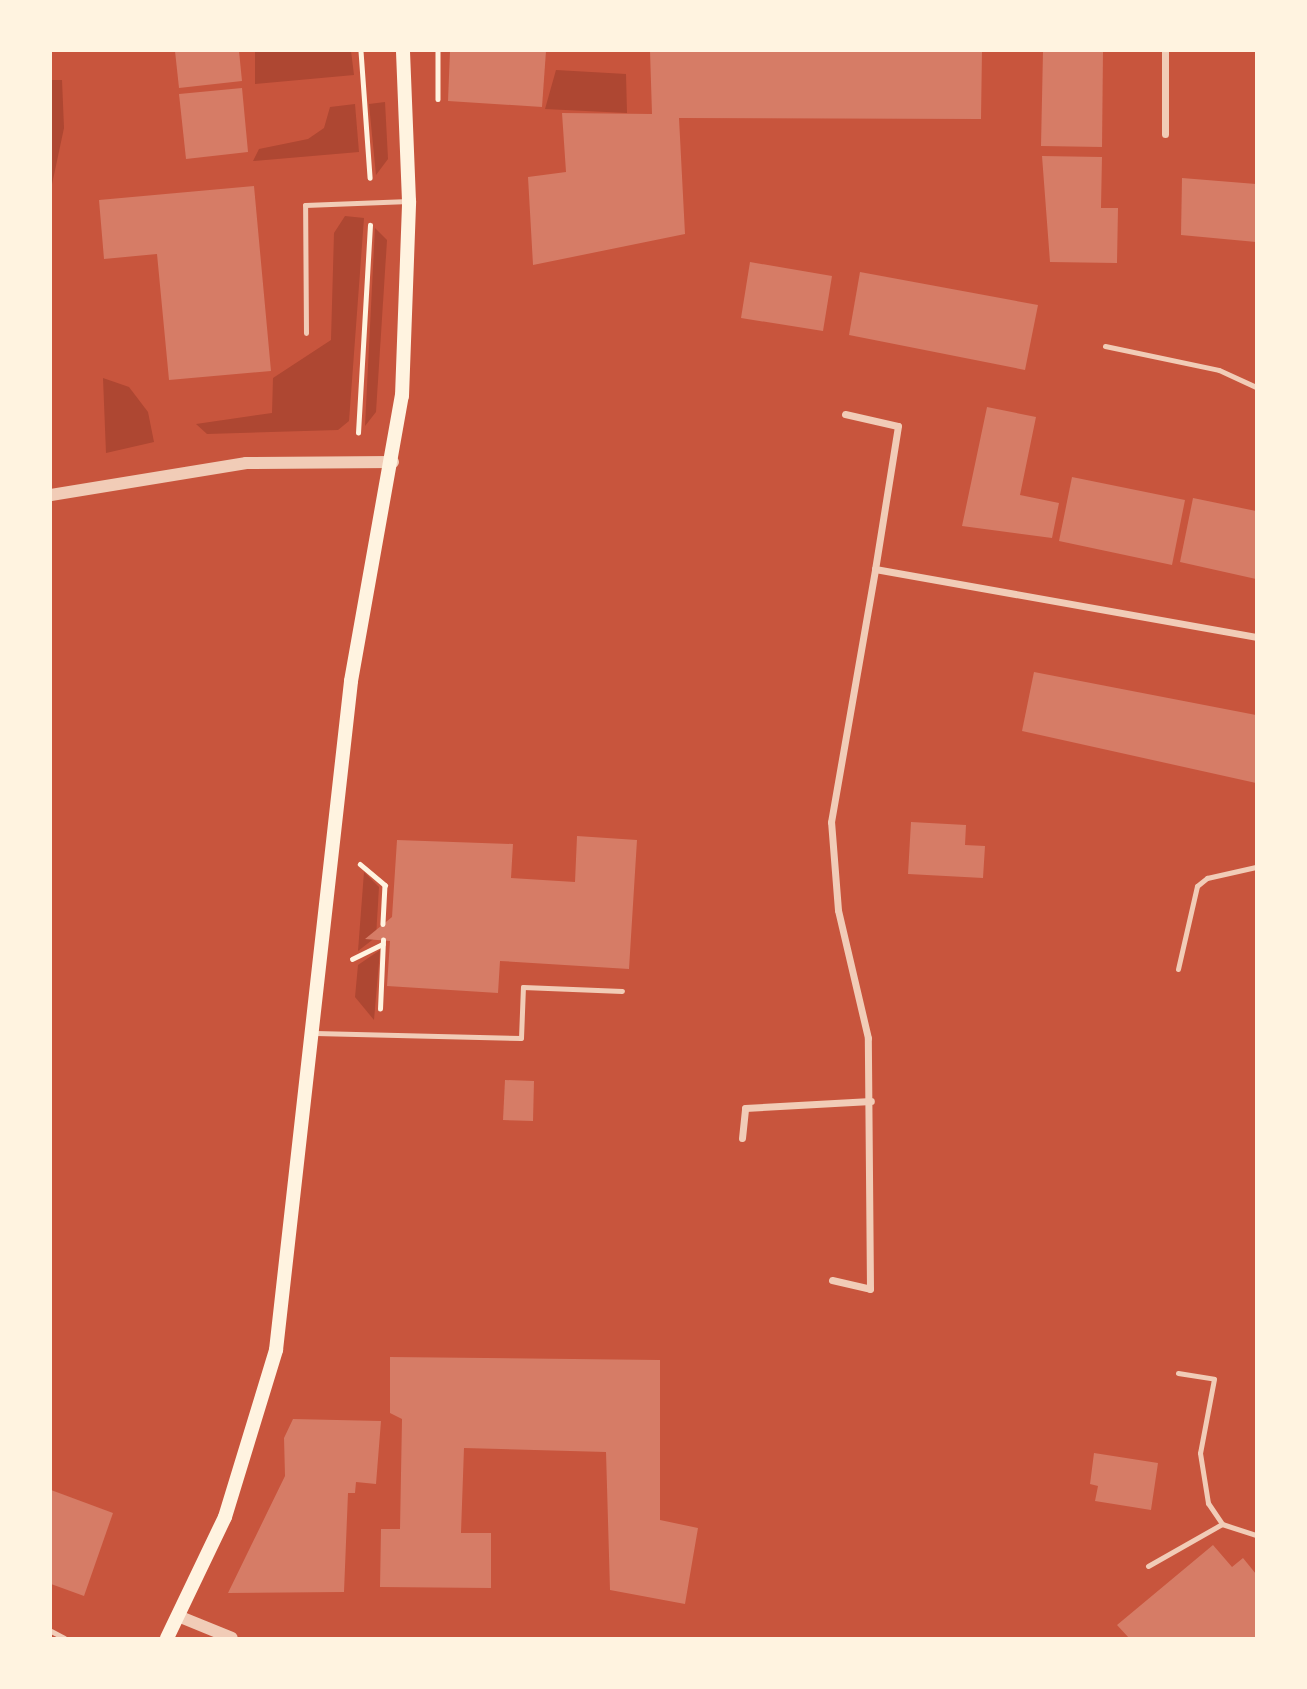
<!DOCTYPE html>
<html>
<head>
<meta charset="utf-8">
<style>
  body { margin:0 }
  #map { position:relative; width:1307px; height:1689px; overflow:hidden; background:#c8553d; font-family:Mulish,sans-serif }
  div>[style] { position:absolute }
  .green>* { inset:0; background:#ae4732 }
  .building>* { inset:0; background:#d67c66 }
  .path>* { height:4.5px; margin:-2.25px; padding:0 2.25px; transform-origin:2.25px; border-radius:2.25px; background:#fff3e0 }
  .service>* { height:5px; margin:-2.5px; padding:0 2.5px; transform-origin:2.5px; border-radius:2.5px; background:#f1ccb7 }
  .minor>* { height:7px; margin:-3.5px; padding:0 3.5px; transform-origin:3.5px; border-radius:3.5px; background:#f1ccb7 }
  .tertiary>* { height:12px; margin:-6px; padding:0 6px; transform-origin:6px; border-radius:6px; background:#f1ccb7 }
  .secondary>* { height:14px; margin:-7px; padding:0 7px; transform-origin:7px; border-radius:7px; background:#fff3e0 }
  span { translate:-50% -50%; white-space:nowrap; text-align:center; line-height:1.15; -webkit-text-stroke:7px #fff3e0; paint-order:stroke }
  .frame { position:absolute; inset:0; border:52px solid #fff3e0; pointer-events:none }
</style>
</head>
<body>
<div id="map">
  <div class="green">
    <div style="clip-path:polygon(255px 51px,351px 51px,354px 75px,255px 84px)"></div>
    <div style="clip-path:polygon(556px 70px,626px 74px,627px 113px,545px 109px)"></div>
    <div style="clip-path:polygon(51px 80px,62px 80px,64px 128px,51px 189px)"></div>
    <div style="clip-path:polygon(385px 102px,388px 159px,376px 175px,369px 104px)"></div>
    <div style="clip-path:polygon(355px 104px,359px 152px,253px 161px,259px 149px,308px 139px,324px 128px,330px 107px)"></div>
    <div style="clip-path:polygon(345px 216px,364px 218px,349px 421px,338px 430px,207px 434px,196px 424px,272px 413px,273px 378px,331px 340px,334px 233px)"></div>
    <div style="clip-path:polygon(375px 228px,387px 240px,376px 412px,365px 426px)"></div>
    <div style="clip-path:polygon(103px 378px,129px 387px,148px 412px,154px 442px,106px 453px)"></div>
    <div style="clip-path:polygon(364px 872px,379px 887px,376px 937px,358px 951px)"></div>
    <div style="clip-path:polygon(380px 950px,374px 1020px,355px 997px,358px 965px)"></div>
  </div>
  <div class="building">
    <div style="clip-path:polygon(175px 51px,239px 51px,242px 81px,179px 88px)"></div>
    <div style="clip-path:polygon(450px 51px,546px 51px,542px 107px,448px 101px)"></div>
    <div style="clip-path:polygon(650px 51px,982px 51px,981px 119px,679px 118px,685px 234px,533px 265px,528px 177px,566px 172px,562px 113px,652px 114px)"></div>
    <div style="clip-path:polygon(1043px 51px,1103px 51px,1102px 147px,1041px 146px)"></div>
    <div style="clip-path:polygon(242px 88px,248px 152px,186px 159px,179px 94px)"></div>
    <div style="clip-path:polygon(1042px 156px,1102px 157px,1101px 208px,1118px 208px,1117px 263px,1050px 262px)"></div>
    <div style="clip-path:polygon(1182px 178px,1256px 184px,1256px 242px,1181px 235px)"></div>
    <div style="clip-path:polygon(254px 186px,271px 371px,169px 380px,157px 254px,104px 259px,99px 200px)"></div>
    <div style="clip-path:polygon(750px 262px,832px 276px,823px 331px,741px 318px)"></div>
    <div style="clip-path:polygon(860px 272px,1038px 305px,1025px 370px,849px 335px)"></div>
    <div style="clip-path:polygon(987px 407px,1036px 417px,1020px 495px,1059px 503px,1052px 538px,962px 526px)"></div>
    <div style="clip-path:polygon(1072px 477px,1185px 500px,1172px 565px,1059px 541px)"></div>
    <div style="clip-path:polygon(1193px 498px,1256px 511px,1256px 579px,1180px 562px)"></div>
    <div style="clip-path:polygon(1034px 672px,1256px 715px,1256px 783px,1022px 731px)"></div>
    <div style="clip-path:polygon(911px 822px,966px 825px,965px 845px,985px 846px,983px 878px,908px 874px)"></div>
    <div style="clip-path:polygon(577px 836px,637px 840px,629px 969px,500px 961px,498px 993px,387px 986px,390px 941px,365px 939px,392px 917px,397px 840px,513px 844px,511px 878px,575px 882px)"></div>
    <div style="clip-path:polygon(505px 1080px,534px 1081px,533px 1121px,503px 1120px)"></div>
    <div style="clip-path:polygon(390px 1357px,660px 1360px,660px 1520px,698px 1528px,685px 1604px,610px 1590px,606px 1452px,464px 1448px,461px 1533px,491px 1533px,491px 1588px,380px 1587px,381px 1529px,400px 1529px,402px 1419px,390px 1413px)"></div>
    <div style="clip-path:polygon(293px 1419px,381px 1421px,376px 1484px,356px 1482px,355px 1493px,348px 1493px,344px 1592px,228px 1593px,285px 1476px,284px 1438px)"></div>
    <div style="clip-path:polygon(1094px 1453px,1158px 1463px,1151px 1510px,1095px 1501px,1098px 1486px,1090px 1484px)"></div>
    <div style="clip-path:polygon(51px 1490px,113px 1513px,84px 1596px,51px 1584px)"></div>
    <div style="clip-path:polygon(1213px 1545px,1232px 1567px,1243px 1558px,1256px 1574px,1256px 1638px,1129px 1638px,1117px 1625px)"></div>
  </div>
  <div class="path">
    <div style="left:361px;top:51px;width:127px;rotate:85.9deg"></div>
    <div style="left:438px;top:51px;width:48px;rotate:90deg"></div>
    <div style="left:358px;top:433px;width:208px;rotate:-86.7deg"></div>
    <div style="left:360px;top:864px;width:33px;rotate:40deg"></div>
    <div style="left:385px;top:885px;width:39px;rotate:93deg"></div>
    <div style="left:352px;top:959px;width:34px;rotate:-26deg"></div>
    <div style="left:380px;top:1009px;width:69px;rotate:-87.5deg"></div>
  </div>
  <div class="service">
    <div style="left:306px;top:333px;width:128px;rotate:-90.4deg"></div>
    <div style="left:305px;top:205px;width:104px;rotate:-2.2deg"></div>
    <div style="left:1105px;top:346px;width:116px;rotate:11.9deg"></div>
    <div style="left:1219px;top:370px;width:41px;rotate:24.7deg"></div>
    <div style="left:1178px;top:969px;width:85px;rotate:-77.1deg"></div>
    <div style="left:1197px;top:886px;width:13px;rotate:-39deg"></div>
    <div style="left:1207px;top:878px;width:50px;rotate:-12.7deg"></div>
    <div style="left:315px;top:1033px;width:206px;rotate:1.4deg"></div>
    <div style="left:521px;top:1038px;width:51px;rotate:-87.8deg"></div>
    <div style="left:523px;top:987px;width:99px;rotate:2.3deg"></div>
    <div style="left:1178px;top:1373px;width:36px;rotate:9deg"></div>
    <div style="left:1214px;top:1379px;width:75px;rotate:100.7deg"></div>
    <div style="left:1200px;top:1453px;width:51px;rotate:80.9deg"></div>
    <div style="left:1208px;top:1503px;width:25px;rotate:56deg"></div>
    <div style="left:1222px;top:1524px;width:36px;rotate:18deg"></div>
    <div style="left:1148px;top:1566px;width:85px;rotate:-29.6deg"></div>
    <div style="left:51px;top:1631px;width:15px;rotate:28deg"></div>
  </div>
  <div class="minor">
    <div style="left:1165px;top:51px;width:83px;rotate:90deg"></div>
    <div style="left:845px;top:414px;width:54px;rotate:12.8deg"></div>
    <div style="left:898px;top:426px;width:145px;rotate:99.1deg"></div>
    <div style="left:875px;top:569px;width:387px;rotate:10.1deg"></div>
    <div style="left:742px;top:1138px;width:30px;rotate:-84deg"></div>
    <div style="left:745px;top:1108px;width:126px;rotate:-3.2deg"></div>
    <div style="left:832px;top:1280px;width:39px;rotate:13deg"></div>
    <div style="left:870px;top:1289px;width:251px;rotate:-90.5deg"></div>
    <div style="left:868px;top:1038px;width:131px;rotate:-103.2deg"></div>
    <div style="left:838px;top:910px;width:88px;rotate:-94.5deg"></div>
    <div style="left:831px;top:822px;width:257px;rotate:-80.1deg"></div>
  </div>
  <div class="tertiary">
    <div style="left:51px;top:495px;width:198px;rotate:-9.3deg"></div>
    <div style="left:246px;top:463px;width:147px;rotate:-0.4deg"></div>
    <div style="left:178px;top:1616px;width:58px;rotate:22.2deg"></div>
  </div>
  <div class="secondary">
    <div style="left:167px;top:1638px;width:134px;rotate:-64.4deg"></div>
    <div style="left:225px;top:1517px;width:175px;rotate:-73deg"></div>
    <div style="left:276px;top:1350px;width:673px;rotate:-83.6deg"></div>
    <div style="left:351px;top:681px;width:290px;rotate:-79.9deg"></div>
    <div style="left:402px;top:396px;width:195px;rotate:-87.9deg"></div>
    <div style="left:409px;top:201px;width:150px;rotate:-92.3deg"></div>
  </div>
  <div class="frame"></div>
</div>
</body>
</html>
